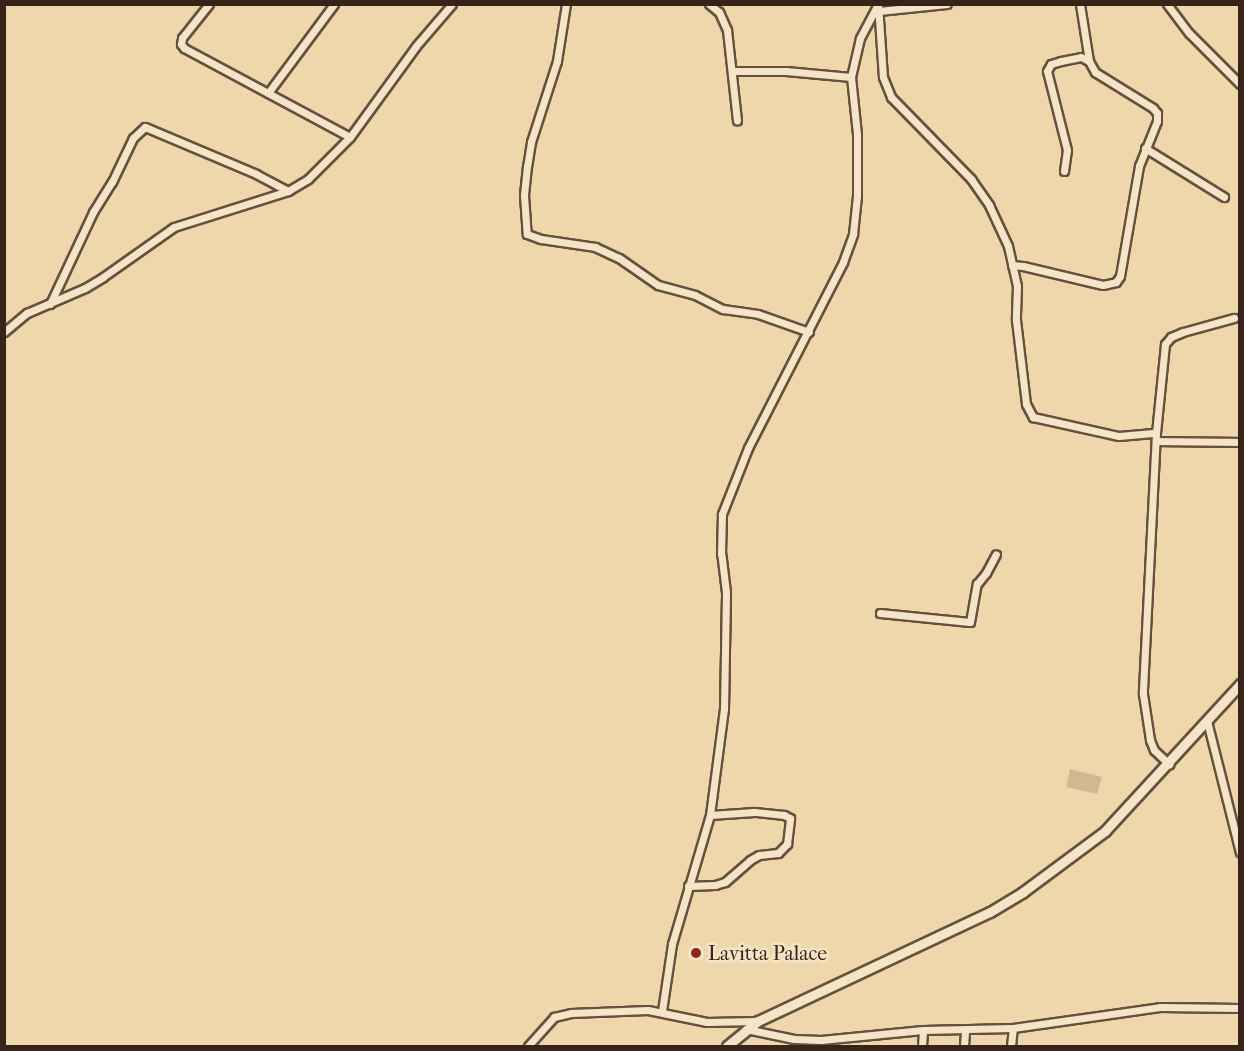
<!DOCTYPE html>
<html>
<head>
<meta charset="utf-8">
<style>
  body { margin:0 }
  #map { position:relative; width:1244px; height:1051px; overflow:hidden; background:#eed7ab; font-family:"IM FELL French Canon",serif }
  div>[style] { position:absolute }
  .green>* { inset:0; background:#cfb892 }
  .roads { filter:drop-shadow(2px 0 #66503e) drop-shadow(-2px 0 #66503e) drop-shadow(0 2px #66503e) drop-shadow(0 -2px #66503e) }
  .street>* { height:7px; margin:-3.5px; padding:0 3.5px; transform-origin:3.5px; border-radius:3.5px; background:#f4e5c8 }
  .secondary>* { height:9px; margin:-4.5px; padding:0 4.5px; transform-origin:4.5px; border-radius:4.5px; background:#f4e5c8 }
  .dots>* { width:16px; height:16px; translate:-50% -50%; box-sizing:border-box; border:3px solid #f4e5c8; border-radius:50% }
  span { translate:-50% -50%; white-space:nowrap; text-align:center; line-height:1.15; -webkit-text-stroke:5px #f4e5c8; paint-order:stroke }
  .poi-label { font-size:20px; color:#382319 }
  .left { translate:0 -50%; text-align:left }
  .frame { position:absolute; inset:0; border:6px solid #382319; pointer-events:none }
</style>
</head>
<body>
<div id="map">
  <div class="green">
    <div style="clip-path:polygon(1070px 769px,1102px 777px,1097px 794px,1066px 787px)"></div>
  </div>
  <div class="roads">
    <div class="street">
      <div style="left:209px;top:4px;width:43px;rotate:128.5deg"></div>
      <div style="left:182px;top:38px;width:6px;rotate:99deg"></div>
      <div style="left:181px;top:44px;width:5px;rotate:53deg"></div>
      <div style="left:184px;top:48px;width:188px;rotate:28.2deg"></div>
      <div style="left:566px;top:4px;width:58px;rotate:99deg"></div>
      <div style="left:557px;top:61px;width:85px;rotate:107.8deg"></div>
      <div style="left:531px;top:142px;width:24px;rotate:99deg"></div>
      <div style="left:527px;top:166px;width:29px;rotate:96deg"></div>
      <div style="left:524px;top:195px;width:39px;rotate:86deg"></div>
      <div style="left:527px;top:234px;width:15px;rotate:20deg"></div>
      <div style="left:541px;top:239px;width:55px;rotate:8.4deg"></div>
      <div style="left:595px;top:247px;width:26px;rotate:25deg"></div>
      <div style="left:619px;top:258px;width:47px;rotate:34.7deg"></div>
      <div style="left:658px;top:285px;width:38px;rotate:15deg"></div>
      <div style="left:695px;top:295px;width:31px;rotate:27deg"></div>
      <div style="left:723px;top:309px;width:35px;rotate:8deg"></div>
      <div style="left:758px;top:314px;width:54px;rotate:19.4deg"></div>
      <div style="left:709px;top:4px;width:13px;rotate:39deg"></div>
      <div style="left:719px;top:12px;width:20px;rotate:66deg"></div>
      <div style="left:727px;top:30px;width:91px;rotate:83.7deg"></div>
      <div style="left:878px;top:4px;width:73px;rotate:86.1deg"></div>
      <div style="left:883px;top:77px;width:22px;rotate:68deg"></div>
      <div style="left:891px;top:97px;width:115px;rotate:45.7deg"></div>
      <div style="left:971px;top:179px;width:32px;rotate:55deg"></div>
      <div style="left:989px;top:205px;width:45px;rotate:65.1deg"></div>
      <div style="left:1008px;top:246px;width:41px;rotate:77.3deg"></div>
      <div style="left:1017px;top:286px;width:34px;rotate:92deg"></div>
      <div style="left:1016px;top:320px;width:85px;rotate:83.2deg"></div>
      <div style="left:1026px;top:404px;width:15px;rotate:62deg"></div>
      <div style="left:1033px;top:417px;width:88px;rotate:12.5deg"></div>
      <div style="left:1119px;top:436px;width:37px;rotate:-5deg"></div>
      <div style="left:1156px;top:433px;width:89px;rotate:-84.2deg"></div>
      <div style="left:1165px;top:344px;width:9px;rotate:-49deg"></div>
      <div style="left:1171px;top:337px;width:13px;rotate:-23deg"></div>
      <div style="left:1183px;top:332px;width:53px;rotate:-15.4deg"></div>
      <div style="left:1167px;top:4px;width:36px;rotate:53deg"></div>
      <div style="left:1189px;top:33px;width:72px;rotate:45deg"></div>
      <div style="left:879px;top:11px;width:68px;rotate:-5.9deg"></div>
      <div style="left:734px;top:71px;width:52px"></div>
      <div style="left:786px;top:71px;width:65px;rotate:5.3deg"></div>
      <div style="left:268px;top:93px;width:111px;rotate:-53.4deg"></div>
      <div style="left:1145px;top:148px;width:93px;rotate:31.8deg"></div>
      <div style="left:1064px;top:171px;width:21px;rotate:-82deg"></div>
      <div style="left:1067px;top:150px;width:81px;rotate:-104.2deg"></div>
      <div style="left:1047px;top:71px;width:8px;rotate:-60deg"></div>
      <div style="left:1051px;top:64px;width:10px;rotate:-17deg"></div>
      <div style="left:1061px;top:61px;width:20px;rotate:-11deg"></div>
      <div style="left:1081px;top:57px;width:9px;rotate:27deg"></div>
      <div style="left:1012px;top:265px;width:11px;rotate:5deg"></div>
      <div style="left:1023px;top:266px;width:82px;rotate:13.4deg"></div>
      <div style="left:1103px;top:285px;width:13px;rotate:-13deg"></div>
      <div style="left:1116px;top:282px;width:7px;rotate:-56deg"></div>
      <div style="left:1120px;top:276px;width:112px;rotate:-80.2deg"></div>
      <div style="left:1139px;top:166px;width:48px;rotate:-68.2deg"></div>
      <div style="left:1157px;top:121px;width:8px;rotate:-90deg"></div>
      <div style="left:1157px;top:113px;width:6px;rotate:-129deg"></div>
      <div style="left:1153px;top:108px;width:68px;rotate:-148.2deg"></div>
      <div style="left:1095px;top:72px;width:13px;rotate:-119deg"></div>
      <div style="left:1089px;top:61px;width:58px;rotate:-99deg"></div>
      <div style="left:50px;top:304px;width:102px;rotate:-64.9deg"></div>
      <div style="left:93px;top:212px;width:36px;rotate:-58deg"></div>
      <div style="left:112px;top:182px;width:49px;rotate:-64.5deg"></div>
      <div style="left:133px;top:138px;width:16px;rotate:-43deg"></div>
      <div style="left:145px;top:127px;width:121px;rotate:22.9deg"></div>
      <div style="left:256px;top:174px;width:36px;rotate:28deg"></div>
      <div style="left:4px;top:332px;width:30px;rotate:-40deg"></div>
      <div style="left:27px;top:313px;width:63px;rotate:-23.3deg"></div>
      <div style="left:85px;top:288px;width:21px;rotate:-31deg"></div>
      <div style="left:103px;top:277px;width:87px;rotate:-35.2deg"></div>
      <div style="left:174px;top:227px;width:120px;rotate:-17.5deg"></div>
      <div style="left:288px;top:191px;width:23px;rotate:-31deg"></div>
      <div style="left:308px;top:179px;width:59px;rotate:-45deg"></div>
      <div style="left:350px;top:137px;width:112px;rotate:-54deg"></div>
      <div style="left:416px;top:46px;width:55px;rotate:-49.4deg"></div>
      <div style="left:1156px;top:433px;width:261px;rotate:92.9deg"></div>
      <div style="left:1143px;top:694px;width:47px;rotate:81.3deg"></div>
      <div style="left:1150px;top:740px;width:11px;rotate:68deg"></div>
      <div style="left:1154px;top:750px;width:21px;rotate:43deg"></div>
      <div style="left:1156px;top:441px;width:84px;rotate:0.7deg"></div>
      <div style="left:880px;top:613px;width:90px;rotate:5.7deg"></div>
      <div style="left:970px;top:622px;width:39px;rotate:-80deg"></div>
      <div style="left:977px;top:584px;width:14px;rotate:-51deg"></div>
      <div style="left:986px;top:573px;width:21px;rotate:-62deg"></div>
      <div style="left:1207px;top:721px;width:135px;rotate:75.9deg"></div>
      <div style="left:688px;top:886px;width:27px;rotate:-2deg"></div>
      <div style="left:715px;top:885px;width:10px;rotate:-17deg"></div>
      <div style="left:725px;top:882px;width:33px;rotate:-41deg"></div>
      <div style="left:750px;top:860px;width:10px;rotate:-29deg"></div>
      <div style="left:759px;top:855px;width:19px;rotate:-6deg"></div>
      <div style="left:778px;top:853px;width:13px;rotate:-45deg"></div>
      <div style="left:787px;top:844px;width:26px;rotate:-83deg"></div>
      <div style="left:790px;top:818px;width:7px;rotate:-153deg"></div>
      <div style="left:784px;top:815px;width:30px;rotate:-174deg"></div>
      <div style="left:754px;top:812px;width:44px;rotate:176.1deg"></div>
      <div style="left:662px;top:1011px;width:68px;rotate:-81.5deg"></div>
      <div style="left:672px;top:944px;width:134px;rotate:-73.6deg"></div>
      <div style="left:710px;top:815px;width:107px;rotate:-82.5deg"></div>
      <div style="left:724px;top:709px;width:117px;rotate:-89deg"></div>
      <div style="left:726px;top:592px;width:38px;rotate:-97deg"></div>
      <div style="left:721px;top:554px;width:40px;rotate:-88.6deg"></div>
      <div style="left:722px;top:514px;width:71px;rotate:-68.5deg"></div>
      <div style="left:748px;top:448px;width:209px;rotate:-62.9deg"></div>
      <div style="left:843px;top:262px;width:30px;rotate:-70deg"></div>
      <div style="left:853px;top:234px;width:38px;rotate:-84deg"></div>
      <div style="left:857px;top:196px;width:62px;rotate:-90deg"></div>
      <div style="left:857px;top:134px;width:57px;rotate:-96deg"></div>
      <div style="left:851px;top:77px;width:40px;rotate:-77deg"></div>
      <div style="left:860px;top:38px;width:38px;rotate:-62deg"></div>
      <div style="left:746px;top:1029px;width:49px;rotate:11.8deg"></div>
      <div style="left:794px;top:1039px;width:27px;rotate:2deg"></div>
      <div style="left:821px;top:1040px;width:102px;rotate:-5.6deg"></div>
      <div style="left:923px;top:1030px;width:90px;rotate:-1.3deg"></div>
      <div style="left:1013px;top:1028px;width:148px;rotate:-8.1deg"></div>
      <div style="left:1160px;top:1007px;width:80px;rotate:0.7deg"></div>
      <div style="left:528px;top:1046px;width:39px;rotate:-48deg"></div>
      <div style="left:554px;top:1017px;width:17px;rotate:-13deg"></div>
      <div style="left:571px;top:1013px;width:77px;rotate:-2.2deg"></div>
      <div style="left:648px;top:1010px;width:60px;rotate:11.5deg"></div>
      <div style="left:707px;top:1022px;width:49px;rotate:-1.2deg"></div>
      <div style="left:922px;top:1046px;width:16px;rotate:-86deg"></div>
      <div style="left:964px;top:1046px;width:16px;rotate:-86deg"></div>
      <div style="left:1011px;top:1046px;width:18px;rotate:-84deg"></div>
    </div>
    <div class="secondary">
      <div style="left:727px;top:1046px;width:40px;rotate:-39deg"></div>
      <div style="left:758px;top:1021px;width:256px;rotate:-25.2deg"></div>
      <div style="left:990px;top:912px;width:39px;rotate:-31deg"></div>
      <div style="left:1023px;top:892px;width:102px;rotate:-36.6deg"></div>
      <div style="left:1105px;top:831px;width:200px;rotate:-47.4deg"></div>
    </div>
  </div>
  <div class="dots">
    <div style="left:696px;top:953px;background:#8f2418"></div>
  </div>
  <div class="poi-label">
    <span class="left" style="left:708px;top:953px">Lavitta Palace</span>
  </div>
  <div class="frame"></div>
</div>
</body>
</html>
